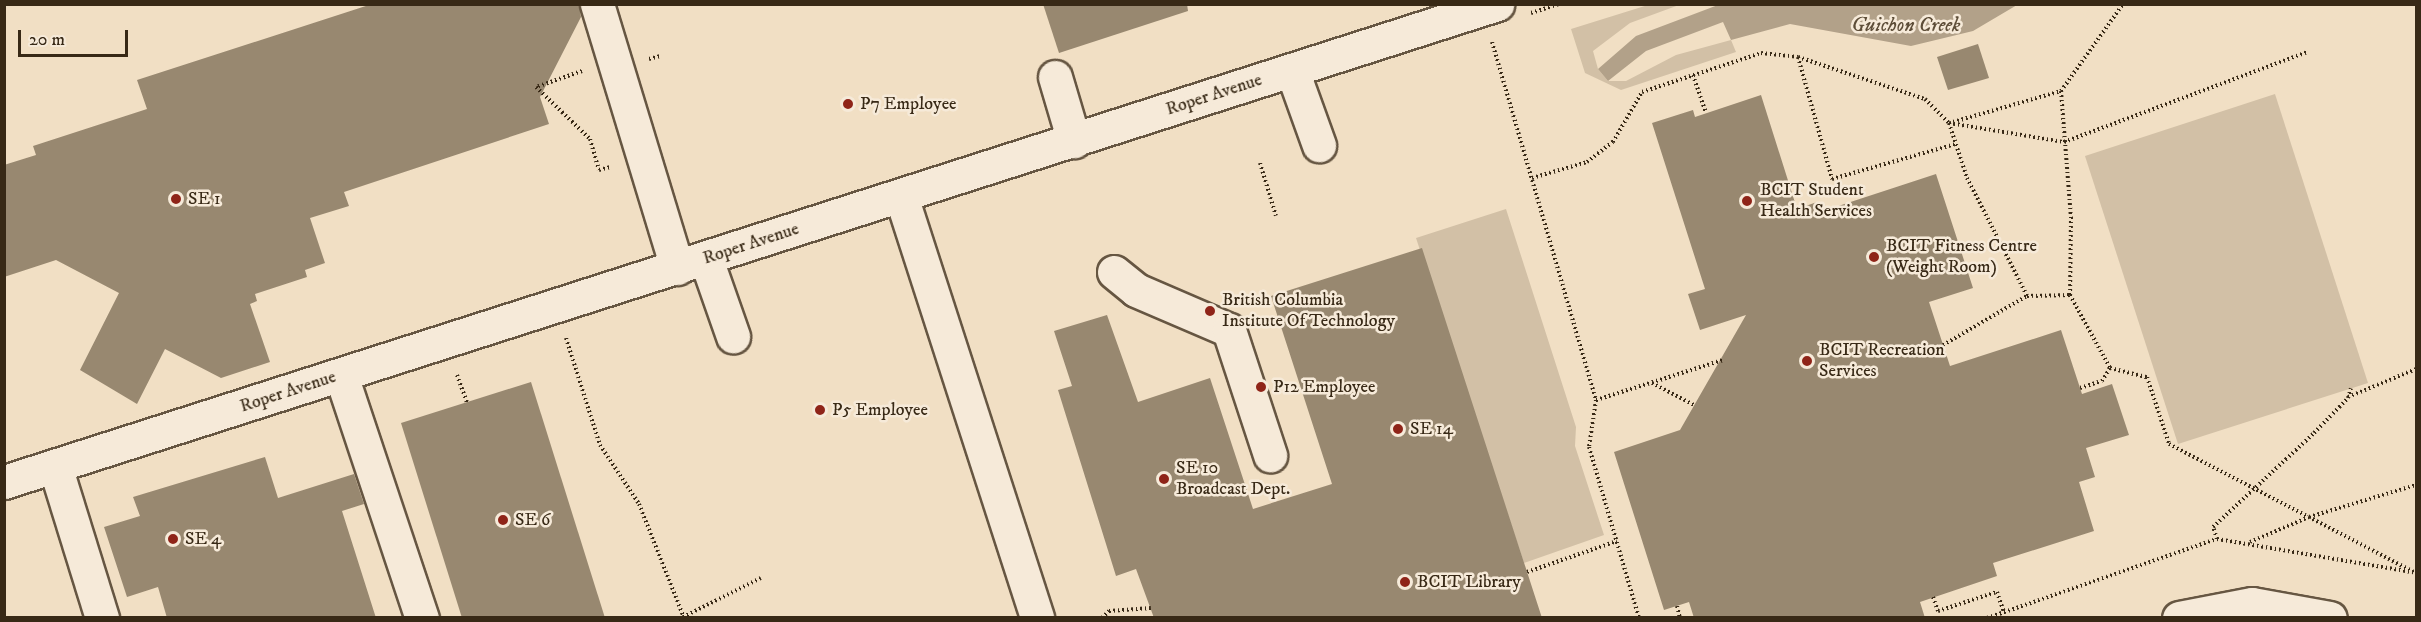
<!DOCTYPE html>
<html>
<head>
<meta charset="utf-8">
<style>
  body { margin:0 }
  #map { position:relative; width:2421px; height:622px; overflow:hidden; background:#f1dfc4; font-family:"IM FELL DW Pica",serif }
  div>[style] { position:absolute }
  .green>* { inset:0; background:#d2c0a6 }
  .water>* { inset:0; background:#b2a189 }
  .building>* { inset:0; background:#988870 }
  .path>* { height:4px; margin-top:-2px; transform-origin:0; background:repeating-linear-gradient(90deg,#382916 0 1.5px,transparent 0 4.5px) }
  .roads { filter:drop-shadow(2px 0 #665642) drop-shadow(-2px 0 #665642) drop-shadow(0 2px #665642) drop-shadow(0 -2px #665642) }
  .minor>* { height:33px; margin:-16.5px; padding:0 16.5px; transform-origin:16.5px; border-radius:16.5px; background:#f6ead9 }
  .dots>* { width:16px; height:16px; translate:-50% -50%; box-sizing:border-box; border:3px solid #f6ead9; border-radius:50% }
  span { translate:-50% -50%; white-space:nowrap; text-align:center; line-height:1.15; -webkit-text-stroke:5px #f6ead9; paint-order:stroke }
  .street-label { font-size:18px; color:#382916 }
  .poi-label { font-size:18px; color:#382916 }
  .left { translate:0 -50%; text-align:left }
  .water-label { font-size:20px; color:#5d4d38; font-style:italic }
  .frame { position:absolute; inset:0; border:6px solid #382916; pointer-events:none }
  .scale { position:absolute; left:18px; top:30px; width:110px; height:27px; box-sizing:border-box; border:3px solid #382916; border-top:0; padding-left:8px; font-size:18px; line-height:21px; white-space:nowrap; color:#382916; -webkit-text-stroke:4px #f6ead9; paint-order:stroke }
</style>
</head>
<body>
<div id="map">
  <div class="green">
    <div style="clip-path:polygon(1648px 5px,1679px 5px,1630px 23px,1593px 51px,1598px 69px,1608px 81px,1626px 81px,1676px 55px,1731px 40px,1736px 52px,1621px 90px,1585px 73px,1571px 29px)"></div>
    <div style="clip-path:polygon(2275px 94px,2368px 383px,2178px 444px,2085px 156px)"></div>
    <div style="clip-path:polygon(1506px 209px,1576px 427px,1575px 446px,1604px 535px,1524px 563px,1416px 238px)"></div>
  </div>
  <div class="water">
    <div style="clip-path:polygon(1718px 5px,1718px 4px,2017px 5px,1973px 31px,1911px 46px,1790px 24px,1731px 40px,1723px 22px,1646px 51px,1608px 81px,1598px 69px,1636px 36px)"></div>
  </div>
  <div class="building">
    <div style="clip-path:polygon(372px 4px,579px 4px,581px 17px,540px 97px,549px 124px,344px 192px,349px 206px,310px 218px,325px 263px,305px 270px,307px 277px,255px 294px,257px 301px,250px 304px,270px 362px,221px 378px,165px 349px,137px 404px,80px 370px,119px 293px,56px 260px,4px 277px,4px 165px,36px 155px,33px 146px,147px 109px,137px 80px)"></div>
    <div style="clip-path:polygon(1043px 4px,1187px 4px,1188px 11px,1059px 53px)"></div>
    <div style="clip-path:polygon(1978px 44px,1989px 78px,1948px 90px,1937px 57px)"></div>
    <div style="clip-path:polygon(1761px 95px,1797px 209px,1817px 202px,1820px 212px,1936px 174px,1973px 288px,1929px 302px,1950px 366px,2061px 330px,2082px 394px,2112px 384px,2129px 435px,2086px 448px,2095px 477px,2079px 482px,2094px 531px,1993px 563px,1997px 576px,1920px 602px,1925px 618px,1694px 618px,1689px 602px,1664px 610px,1614px 452px,1680px 430px,1746px 315px,1700px 330px,1688px 294px,1705px 289px,1652px 123px,1693px 110px,1695px 117px)"></div>
    <div style="clip-path:polygon(1422px 248px,1542px 618px,1154px 618px,1136px 569px,1116px 576px,1058px 390px,1072px 386px,1054px 331px,1107px 315px,1138px 402px,1210px 378px,1253px 509px,1332px 484px,1271px 296px)"></div>
    <div style="clip-path:polygon(531px 382px,605px 618px,462px 618px,401px 423px)"></div>
    <div style="clip-path:polygon(265px 457px,278px 498px,354px 474px,364px 504px,342px 511px,376px 618px,167px 618px,158px 587px,127px 597px,104px 527px,140px 516px,133px 497px)"></div>
  </div>
  <div class="path">
    <div style="left:1531px;top:13px;width:29px;rotate:-18deg"></div>
    <div style="left:1492px;top:42px;width:373px;rotate:73.8deg"></div>
    <div style="left:1596px;top:400px;width:48px;rotate:98.5deg"></div>
    <div style="left:1589px;top:447px;width:178px;rotate:73.7deg"></div>
    <div style="left:1798px;top:57px;width:127px;rotate:74.4deg"></div>
    <div style="left:1832px;top:179px;width:129px;rotate:-15.8deg"></div>
    <div style="left:649px;top:59px;width:11px;rotate:-15deg"></div>
    <div style="left:582px;top:71px;width:49px;rotate:160.8deg"></div>
    <div style="left:536px;top:87px;width:75px;rotate:43.9deg"></div>
    <div style="left:590px;top:139px;width:32px;rotate:74deg"></div>
    <div style="left:599px;top:170px;width:11px;rotate:-15deg"></div>
    <div style="left:1693px;top:75px;width:40px;rotate:71.1deg"></div>
    <div style="left:2061px;top:91px;width:126px;rotate:85.5deg"></div>
    <div style="left:2071px;top:217px;width:78px;rotate:90.7deg"></div>
    <div style="left:1953px;top:122px;width:112px;rotate:-16deg"></div>
    <div style="left:2061px;top:91px;width:107px;rotate:-54.5deg"></div>
    <div style="left:1949px;top:123px;width:117px;rotate:9.4deg"></div>
    <div style="left:2064px;top:142px;width:259px;rotate:-20.3deg"></div>
    <div style="left:1260px;top:163px;width:55px;rotate:73.2deg"></div>
    <div style="left:1532px;top:178px;width:57px;rotate:-16.2deg"></div>
    <div style="left:1587px;top:162px;width:33px;rotate:-38deg"></div>
    <div style="left:1613px;top:142px;width:58px;rotate:-59.9deg"></div>
    <div style="left:1642px;top:92px;width:125px;rotate:-18.1deg"></div>
    <div style="left:1761px;top:53px;width:37px;rotate:6deg"></div>
    <div style="left:1798px;top:57px;width:134px;rotate:18.3deg"></div>
    <div style="left:1925px;top:99px;width:34px;rotate:45deg"></div>
    <div style="left:1949px;top:123px;width:58px;rotate:71.9deg"></div>
    <div style="left:1967px;top:178px;width:132px;rotate:63deg"></div>
    <div style="left:2027px;top:296px;width:43px;rotate:-1.3deg"></div>
    <div style="left:2070px;top:295px;width:83px;rotate:61.3deg"></div>
    <div style="left:2110px;top:368px;width:38px;rotate:14deg"></div>
    <div style="left:2147px;top:377px;width:71px;rotate:71.8deg"></div>
    <div style="left:2169px;top:444px;width:279px;rotate:27.6deg"></div>
    <div style="left:566px;top:338px;width:112px;rotate:72.4deg"></div>
    <div style="left:600px;top:445px;width:71px;rotate:56.5deg"></div>
    <div style="left:639px;top:504px;width:119px;rotate:68.4deg"></div>
    <div style="left:1943px;top:345px;width:97px;rotate:-30.3deg"></div>
    <div style="left:457px;top:375px;width:29px;rotate:70deg"></div>
    <div style="left:1652px;top:383px;width:47px;rotate:27.6deg"></div>
    <div style="left:2080px;top:388px;width:23px;rotate:-18deg"></div>
    <div style="left:2102px;top:381px;width:15px;rotate:-58deg"></div>
    <div style="left:2348px;top:397px;width:74px;rotate:-22.4deg"></div>
    <div style="left:1596px;top:400px;width:133px;rotate:-17.5deg"></div>
    <div style="left:2217px;top:539px;width:13px;rotate:-108deg"></div>
    <div style="left:2213px;top:527px;width:138px;rotate:-42.9deg"></div>
    <div style="left:2314px;top:433px;width:49px;rotate:-45.8deg"></div>
    <div style="left:2348px;top:398px;width:10px;rotate:-73deg"></div>
    <div style="left:2250px;top:542px;width:64px;rotate:-23deg"></div>
    <div style="left:2309px;top:517px;width:112px;rotate:-16.7deg"></div>
    <div style="left:1527px;top:572px;width:95px;rotate:-19deg"></div>
    <div style="left:1933px;top:597px;width:15px;rotate:70deg"></div>
    <div style="left:1938px;top:611px;width:62px;rotate:-17.9deg"></div>
    <div style="left:1997px;top:592px;width:21px;rotate:71deg"></div>
    <div style="left:1677px;top:606px;width:12px;rotate:76deg"></div>
    <div style="left:683px;top:617px;width:87px;rotate:-26.6deg"></div>
    <div style="left:1102px;top:618px;width:10px;rotate:-45deg"></div>
    <div style="left:1109px;top:611px;width:42px;rotate:-4.1deg"></div>
    <div style="left:1987px;top:618px;width:243px;rotate:-19deg"></div>
    <div style="left:2217px;top:539px;width:199px;rotate:9.6deg"></div>
  </div>
  <div class="roads">
    <div class="minor">
      <div style="left:597px;top:4px;width:276px;rotate:73.1deg"></div>
      <div style="left:1292px;top:70px;width:80px;rotate:70.2deg"></div>
      <div style="left:1055px;top:77px;width:67px;rotate:73.5deg"></div>
      <div style="left:901px;top:196px;width:443px;rotate:72.1deg"></div>
      <div style="left:706px;top:259px;width:82px;rotate:70.7deg"></div>
      <div style="left:1114px;top:272px;width:28px;rotate:39deg"></div>
      <div style="left:1136px;top:290px;width:101px;rotate:23.3deg"></div>
      <div style="left:1229px;top:330px;width:132px;rotate:71.8deg"></div>
      <div style="left:341px;top:375px;width:256px;rotate:71.6deg"></div>
      <div style="left:55px;top:466px;width:159px;rotate:72.8deg"></div>
      <div style="left:4px;top:482px;width:1568px;rotate:-17.75deg"></div>
      <div style="left:2179px;top:618px;width:74px;rotate:-10.9deg"></div>
      <div style="left:2252px;top:604px;width:79px;rotate:10.2deg"></div>
    </div>
  </div>
  <div class="dots">
    <div style="left:848px;top:104px;background:#8f2418"></div>
    <div style="left:176px;top:199px;background:#8f2418"></div>
    <div style="left:1747px;top:201px;background:#8f2418"></div>
    <div style="left:1874px;top:257px;background:#8f2418"></div>
    <div style="left:1210px;top:311px;background:#8f2418"></div>
    <div style="left:1807px;top:361px;background:#8f2418"></div>
    <div style="left:1261px;top:387px;background:#8f2418"></div>
    <div style="left:820px;top:410px;background:#8f2418"></div>
    <div style="left:1398px;top:429px;background:#8f2418"></div>
    <div style="left:1164px;top:479px;background:#8f2418"></div>
    <div style="left:503px;top:520px;background:#8f2418"></div>
    <div style="left:173px;top:539px;background:#8f2418"></div>
    <div style="left:1405px;top:582px;background:#8f2418"></div>
  </div>
  <div class="street-label">
    <span style="left:1214px;top:95px;rotate:-18deg">Roper Avenue</span>
    <span style="left:751px;top:244px;rotate:-18deg">Roper Avenue</span>
    <span style="left:288px;top:392px;rotate:-18deg">Roper Avenue</span>
  </div>
  <div class="poi-label">
    <span class="left" style="left:860px;top:104px">P7 Employee</span>
    <span class="left" style="left:1760px;top:201px">BCIT Student<br>Health Services</span>
    <span class="left" style="left:188px;top:199px">SE 1</span>
    <span class="left" style="left:1886px;top:257px">BCIT Fitness Centre<br>(Weight Room)</span>
    <span class="left" style="left:1222px;top:311px">British Columbia<br>Institute Of Technology</span>
    <span class="left" style="left:1819px;top:361px">BCIT Recreation<br>Services</span>
    <span class="left" style="left:1273px;top:387px">P12 Employee</span>
    <span class="left" style="left:832px;top:410px">P5 Employee</span>
    <span class="left" style="left:1410px;top:429px">SE 14</span>
    <span class="left" style="left:1176px;top:479px">SE 10<br>Broadcast Dept.</span>
    <span class="left" style="left:515px;top:520px">SE 6</span>
    <span class="left" style="left:185px;top:539px">SE 4</span>
    <span class="left" style="left:1417px;top:582px">BCIT Library</span>
  </div>
  <div class="water-label">
    <span style="left:1906px;top:25px">Guichon Creek</span>
  </div>
  <div class="frame"></div>
  <div class="scale">20 m</div>
</div>
</body>
</html>
